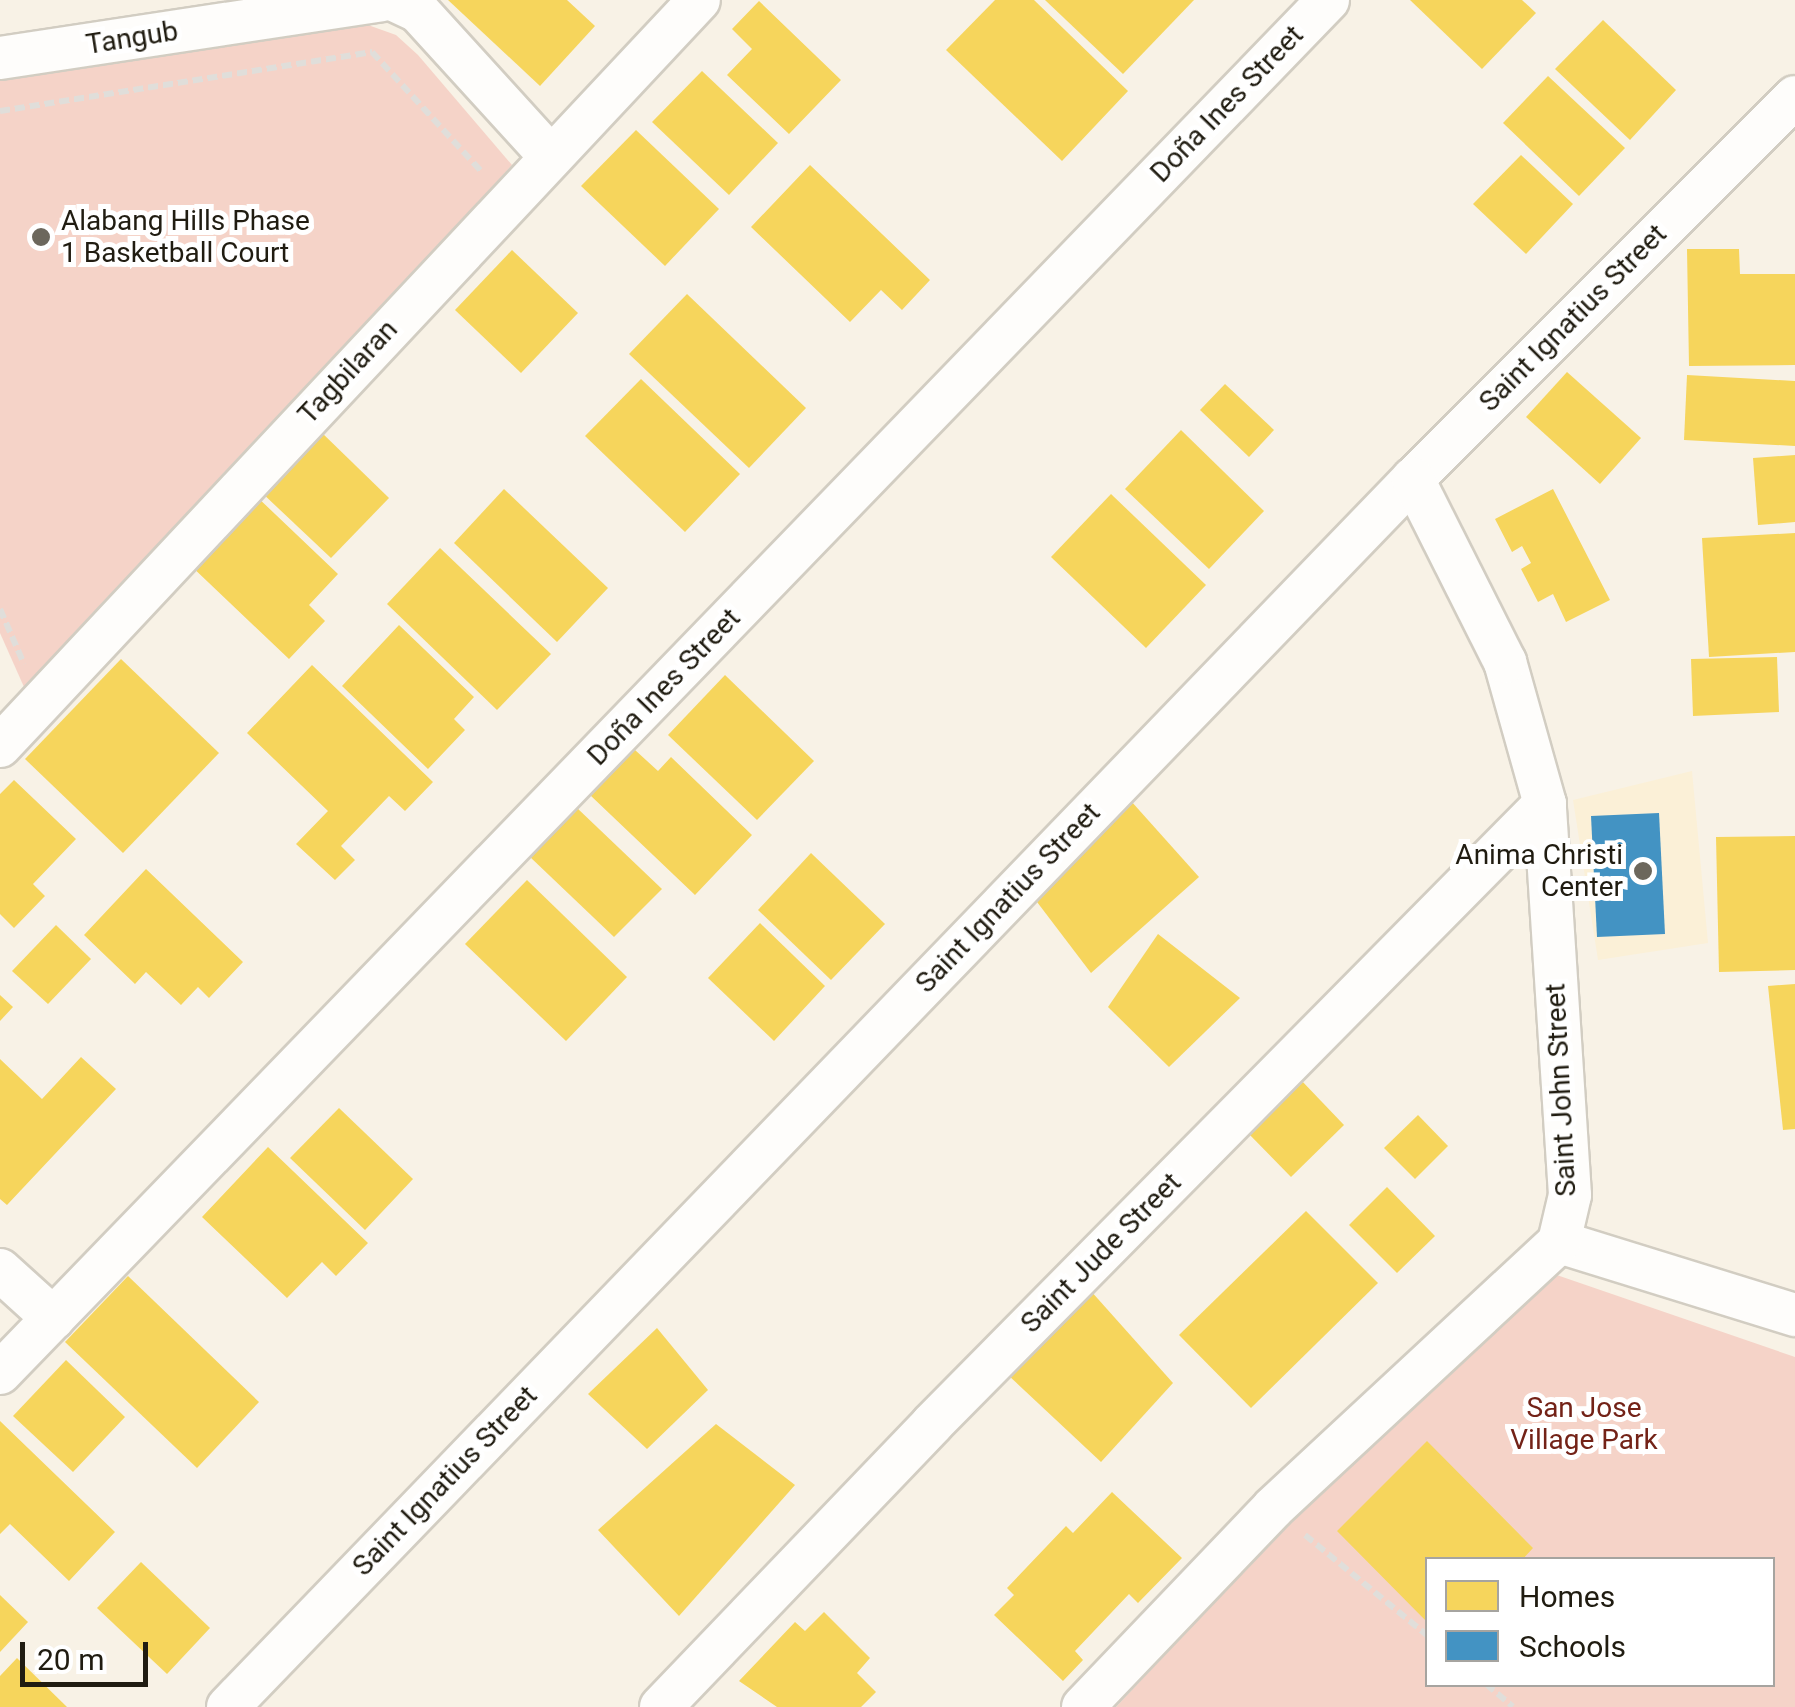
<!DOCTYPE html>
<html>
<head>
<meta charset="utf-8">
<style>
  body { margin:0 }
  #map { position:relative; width:1795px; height:1707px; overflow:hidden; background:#f8f2e6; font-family:Roboto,sans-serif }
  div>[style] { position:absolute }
  .built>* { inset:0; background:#fbf0d7 }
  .green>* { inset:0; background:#f5d3c8 }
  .homes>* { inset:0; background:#f6d55c }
  .schools>* { inset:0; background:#4393c3 }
  .path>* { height:6px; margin-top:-3px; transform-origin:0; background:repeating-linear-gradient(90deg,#e0deda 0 10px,transparent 0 15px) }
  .roads { filter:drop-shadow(2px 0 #d2cdc2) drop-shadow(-2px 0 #d2cdc2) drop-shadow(0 2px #d2cdc2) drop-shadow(0 -2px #d2cdc2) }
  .street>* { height:42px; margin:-21px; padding:0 21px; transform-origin:21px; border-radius:21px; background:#fefdfb }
  .dots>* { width:28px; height:28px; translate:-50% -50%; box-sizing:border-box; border:5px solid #fff; border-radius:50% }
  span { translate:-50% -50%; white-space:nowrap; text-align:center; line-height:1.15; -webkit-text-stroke:10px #fff; paint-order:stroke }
  .street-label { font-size:28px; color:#201c11 }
  .poi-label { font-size:28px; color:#201c11 }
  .left { translate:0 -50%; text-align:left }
  .right { translate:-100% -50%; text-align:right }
  .park-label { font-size:28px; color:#732217 }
  .legend { position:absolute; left:1425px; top:1557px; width:350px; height:130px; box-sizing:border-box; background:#fff; border:2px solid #a6a4a0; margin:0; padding:12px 18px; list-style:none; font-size:30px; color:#201c11 }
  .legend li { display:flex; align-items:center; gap:20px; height:50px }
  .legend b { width:50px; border:2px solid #a6a4a0 }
  .scale { position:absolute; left:20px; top:1642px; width:128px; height:45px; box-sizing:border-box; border:5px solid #201c11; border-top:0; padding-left:12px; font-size:30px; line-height:35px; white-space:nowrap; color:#201c11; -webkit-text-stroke:8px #fff; paint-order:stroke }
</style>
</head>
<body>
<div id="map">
  <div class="built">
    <div style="clip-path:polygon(1692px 771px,1708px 943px,1598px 960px,1573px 800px)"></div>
  </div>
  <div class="green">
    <div style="clip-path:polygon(339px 24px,368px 25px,396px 35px,418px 55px,512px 165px,28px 696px,0 633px,0 79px)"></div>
    <div style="clip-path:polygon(evenodd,1548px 1272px,1795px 1357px,1795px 1707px,1116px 1707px,1270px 1543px,1548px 1272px,1428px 1560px,1772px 1560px,1772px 1684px,1428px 1684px,1428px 1560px)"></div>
  </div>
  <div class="homes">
    <div style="clip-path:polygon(448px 0,567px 0,595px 26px,540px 86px)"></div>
    <div style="clip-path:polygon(995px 0,1034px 0,1128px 91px,1062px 161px,946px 50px)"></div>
    <div style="clip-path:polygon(1045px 0,1194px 0,1123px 74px)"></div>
    <div style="clip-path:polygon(1410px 0,1522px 0,1536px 13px,1482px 69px)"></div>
    <div style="clip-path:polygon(759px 1px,841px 80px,789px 134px,727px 75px,752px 49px,732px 29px)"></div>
    <div style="clip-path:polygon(1603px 20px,1676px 90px,1630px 140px,1555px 69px)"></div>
    <div style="clip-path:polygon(702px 71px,778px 143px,729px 195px,652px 122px)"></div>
    <div style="clip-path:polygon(1548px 76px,1625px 148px,1579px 196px,1503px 123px)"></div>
    <div style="clip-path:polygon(636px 130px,719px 209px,665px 266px,581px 186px)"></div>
    <div style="clip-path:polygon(1521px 155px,1573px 204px,1526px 254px,1473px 204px)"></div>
    <div style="clip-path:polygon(810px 165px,930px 280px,902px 310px,881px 290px,850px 322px,751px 227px)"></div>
    <div style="clip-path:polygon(1687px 249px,1739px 249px,1740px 274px,1795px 274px,1795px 365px,1689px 366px)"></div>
    <div style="clip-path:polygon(512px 250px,578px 313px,521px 373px,455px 310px)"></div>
    <div style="clip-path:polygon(687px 294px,806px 408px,749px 468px,629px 354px)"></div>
    <div style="clip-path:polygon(1567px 372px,1641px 438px,1600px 484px,1526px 417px)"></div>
    <div style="clip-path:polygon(1687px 375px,1795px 381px,1795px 446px,1684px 440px)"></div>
    <div style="clip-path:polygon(641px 379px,740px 474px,685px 532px,585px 436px)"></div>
    <div style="clip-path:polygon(1225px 384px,1274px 430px,1249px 457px,1200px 410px)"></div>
    <div style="clip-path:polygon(319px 430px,389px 498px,331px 558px,260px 491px)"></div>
    <div style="clip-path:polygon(1181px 430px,1264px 511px,1209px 569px,1125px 489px)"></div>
    <div style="clip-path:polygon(1795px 455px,1795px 522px,1758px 525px,1753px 458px)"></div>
    <div style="clip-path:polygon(504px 489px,608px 588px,557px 642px,454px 543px)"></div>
    <div style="clip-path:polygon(1553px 489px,1610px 600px,1566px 622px,1553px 594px,1538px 602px,1521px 569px,1531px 563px,1522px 546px,1512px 552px,1495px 519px)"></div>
    <div style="clip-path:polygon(254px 494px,338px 574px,309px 605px,325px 621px,289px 659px,188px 563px)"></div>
    <div style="clip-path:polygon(1111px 494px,1206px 585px,1146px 648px,1051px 557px)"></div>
    <div style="clip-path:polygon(1795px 533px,1795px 652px,1709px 657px,1702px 538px)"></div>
    <div style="clip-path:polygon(440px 548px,551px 654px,497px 710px,387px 604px)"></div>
    <div style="clip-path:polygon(399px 625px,474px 697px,454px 719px,465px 730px,428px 769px,342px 686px)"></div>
    <div style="clip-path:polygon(1777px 657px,1779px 712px,1693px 716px,1691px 659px)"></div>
    <div style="clip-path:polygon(121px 659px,219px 753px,123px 853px,25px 759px)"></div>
    <div style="clip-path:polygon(312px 665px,433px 782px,405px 811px,389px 796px,341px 846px,355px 860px,335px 880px,296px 844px,328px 811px,247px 733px)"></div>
    <div style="clip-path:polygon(725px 675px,814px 761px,757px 820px,668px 735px)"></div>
    <div style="clip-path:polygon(635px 750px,658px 771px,671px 757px,752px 835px,695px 895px,590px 795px)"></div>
    <div style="clip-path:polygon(14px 780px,76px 839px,33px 884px,45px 896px,14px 928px,0 914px,0 794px)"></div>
    <div style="clip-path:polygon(1131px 801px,1199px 877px,1091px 973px,1034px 898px)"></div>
    <div style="clip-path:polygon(576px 807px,662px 889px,614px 937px,529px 856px)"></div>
    <div style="clip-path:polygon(1795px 836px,1795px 970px,1719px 972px,1716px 837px)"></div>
    <div style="clip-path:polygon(811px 853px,885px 924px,831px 980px,758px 910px)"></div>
    <div style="clip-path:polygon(146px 869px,243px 962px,209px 998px,198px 987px,181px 1005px,146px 972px,135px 984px,84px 935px)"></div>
    <div style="clip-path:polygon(527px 880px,627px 977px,566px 1041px,465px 944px)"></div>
    <div style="clip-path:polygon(760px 923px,825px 986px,774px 1041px,708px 978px)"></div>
    <div style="clip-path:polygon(56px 925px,91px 959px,48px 1004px,12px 971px)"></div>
    <div style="clip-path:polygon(1158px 934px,1240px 998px,1169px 1067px,1108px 1007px)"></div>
    <div style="clip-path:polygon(1795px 984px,1795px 1129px,1783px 1130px,1768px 986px)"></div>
    <div style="clip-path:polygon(0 995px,13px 1007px,0 1021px)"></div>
    <div style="clip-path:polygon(81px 1057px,116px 1089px,7px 1205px,0 1199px,0 1059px,42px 1099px)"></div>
    <div style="clip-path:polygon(1300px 1079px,1344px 1125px,1291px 1177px,1245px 1130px)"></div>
    <div style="clip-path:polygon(339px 1108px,413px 1179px,365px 1230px,290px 1158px)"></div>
    <div style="clip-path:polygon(1418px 1115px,1448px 1146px,1415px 1179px,1384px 1148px)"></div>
    <div style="clip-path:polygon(268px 1147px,368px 1243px,336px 1276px,322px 1262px,287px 1298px,202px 1217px)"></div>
    <div style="clip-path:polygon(1387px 1187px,1435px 1236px,1397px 1273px,1349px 1225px)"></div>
    <div style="clip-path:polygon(1306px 1211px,1378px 1283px,1251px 1408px,1179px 1335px)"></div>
    <div style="clip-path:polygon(128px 1276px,259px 1402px,197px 1468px,65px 1342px)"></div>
    <div style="clip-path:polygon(1090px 1290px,1173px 1383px,1101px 1462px,1008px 1375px)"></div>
    <div style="clip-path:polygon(657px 1328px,708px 1390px,647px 1449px,588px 1394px)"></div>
    <div style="clip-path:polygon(66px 1360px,125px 1417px,73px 1472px,13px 1416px)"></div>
    <div style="clip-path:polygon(0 1421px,115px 1532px,69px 1581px,10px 1524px,0 1534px)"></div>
    <div style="clip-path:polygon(716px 1424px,795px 1485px,679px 1616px,598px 1530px)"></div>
    <div style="clip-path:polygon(1427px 1441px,1533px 1548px,1522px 1560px,1428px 1560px,1428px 1623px,1337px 1531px)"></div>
    <div style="clip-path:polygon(1112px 1492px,1182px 1558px,1138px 1603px,1129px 1594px,1075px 1651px,1083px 1660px,1063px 1681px,994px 1615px,1014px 1595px,1007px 1588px,1066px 1526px,1073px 1533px)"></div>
    <div style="clip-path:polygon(141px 1562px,210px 1628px,167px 1674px,97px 1608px)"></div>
    <div style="clip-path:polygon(0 1595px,28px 1622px,0 1652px)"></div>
    <div style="clip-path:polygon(824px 1612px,870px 1658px,857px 1673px,876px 1692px,861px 1707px,777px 1707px,739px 1681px,795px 1622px,805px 1631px)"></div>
    <div style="clip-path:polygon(17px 1658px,67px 1707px,0 1707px,0 1676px)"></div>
  </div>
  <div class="schools">
    <div style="clip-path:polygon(1659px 813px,1665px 934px,1597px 937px,1591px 816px)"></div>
  </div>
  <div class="path">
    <div style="left:0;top:111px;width:377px;rotate:-9deg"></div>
    <div style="left:372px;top:52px;width:163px;rotate:47.5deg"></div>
    <div style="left:0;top:609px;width:60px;rotate:66.4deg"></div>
    <div style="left:1305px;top:1535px;width:159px;rotate:39.4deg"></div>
    <div style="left:1486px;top:1684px;width:35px;rotate:40deg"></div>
  </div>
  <div class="roads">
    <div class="street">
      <div style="left:394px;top:0;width:26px;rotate:25deg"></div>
      <div style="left:418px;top:11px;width:195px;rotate:47.7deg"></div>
      <div style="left:0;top:58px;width:386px;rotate:-8.6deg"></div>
      <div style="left:0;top:746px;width:1022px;rotate:-46.86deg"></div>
      <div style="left:1559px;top:1242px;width:247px;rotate:17.2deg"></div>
      <div style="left:0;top:1270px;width:72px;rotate:42.2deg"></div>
      <div style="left:0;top:1373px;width:1910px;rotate:-45.95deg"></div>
      <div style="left:228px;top:1707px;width:1707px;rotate:-46.02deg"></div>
      <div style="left:1413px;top:479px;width:540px;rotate:-45deg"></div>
      <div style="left:661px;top:1707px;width:392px;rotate:-46.2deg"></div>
      <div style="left:932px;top:1424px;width:872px;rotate:-45.33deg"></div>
      <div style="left:1083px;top:1707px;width:275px;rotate:-46.3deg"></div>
      <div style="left:1273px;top:1508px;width:391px;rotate:-42.9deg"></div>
      <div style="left:1559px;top:1242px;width:48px;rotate:-76.8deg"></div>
      <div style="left:1570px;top:1195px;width:392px;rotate:-93.7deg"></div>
      <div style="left:1545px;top:804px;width:148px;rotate:-105.7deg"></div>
      <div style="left:1505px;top:662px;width:205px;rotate:-116.7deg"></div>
    </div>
  </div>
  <div class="dots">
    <div style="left:41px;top:237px;background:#6c675c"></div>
    <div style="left:1643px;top:871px;background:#6c675c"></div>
  </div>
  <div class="street-label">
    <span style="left:132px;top:38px;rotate:-9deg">Tangub</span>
    <span style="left:1227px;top:104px;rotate:-46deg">Doña Ines Street</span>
    <span style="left:1573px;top:318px;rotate:-45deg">Saint Ignatius Street</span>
    <span style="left:348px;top:372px;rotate:-47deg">Tagbilaran</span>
    <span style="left:664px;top:687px;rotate:-46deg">Doña Ines Street</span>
    <span style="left:1008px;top:898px;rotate:-46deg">Saint Ignatius Street</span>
    <span style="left:1561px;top:1090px;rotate:-93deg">Saint John Street</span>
    <span style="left:1101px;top:1253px;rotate:-45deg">Saint Jude Street</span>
    <span style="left:445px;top:1481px;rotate:-46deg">Saint Ignatius Street</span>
  </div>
  <div class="poi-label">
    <span class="left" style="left:61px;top:237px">Alabang Hills Phase<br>1 Basketball Court</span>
    <span class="right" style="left:1623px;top:871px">Anima Christi<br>Center</span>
  </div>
  <div class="park-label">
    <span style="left:1584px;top:1424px">San Jose<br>Village Park</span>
  </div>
  <ul class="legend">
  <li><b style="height:28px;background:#f6d55c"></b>Homes</li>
  <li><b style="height:28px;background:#4393c3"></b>Schools</li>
  </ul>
  <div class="scale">20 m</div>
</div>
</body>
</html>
